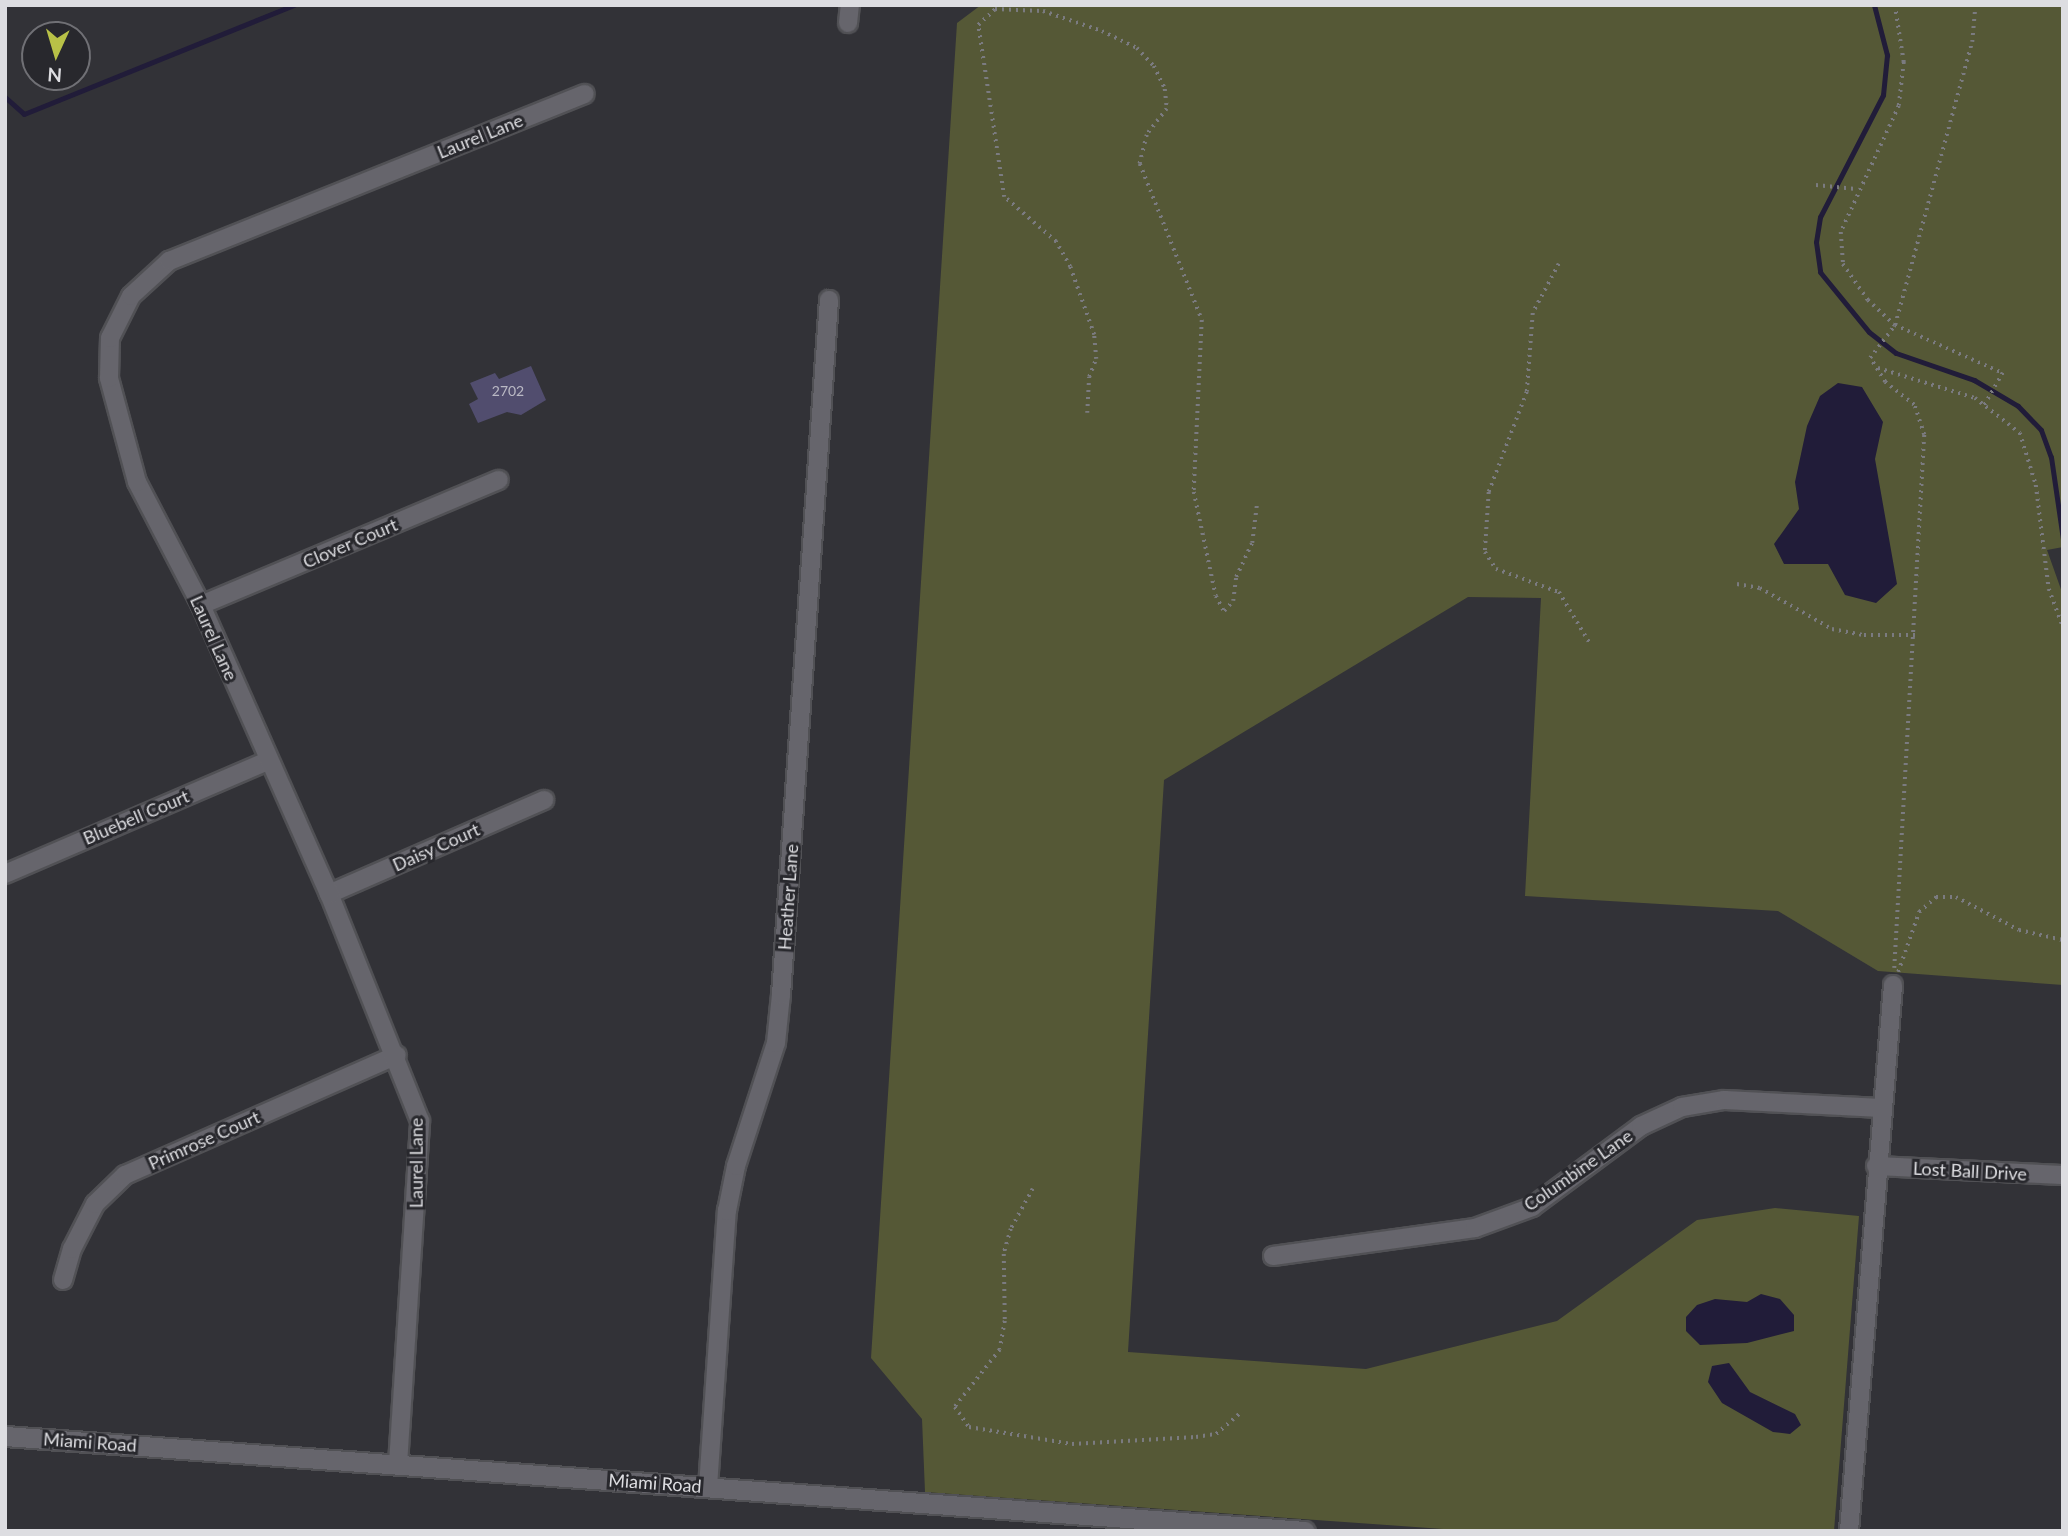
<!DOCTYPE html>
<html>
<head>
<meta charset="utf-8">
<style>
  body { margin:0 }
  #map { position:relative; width:2068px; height:1536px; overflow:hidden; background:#323237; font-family:Lato,sans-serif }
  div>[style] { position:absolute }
  .green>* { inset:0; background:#555836 }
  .water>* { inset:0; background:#211c39 }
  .stream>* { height:5px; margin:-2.5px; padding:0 2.5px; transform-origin:2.5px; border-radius:2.5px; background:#211c39 }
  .building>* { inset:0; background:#514d6e }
  .path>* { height:3.5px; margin-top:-1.75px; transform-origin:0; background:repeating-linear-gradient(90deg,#7b7b80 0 2px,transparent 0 7px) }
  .roads { filter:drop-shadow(2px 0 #515155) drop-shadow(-2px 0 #515155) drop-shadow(0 2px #515155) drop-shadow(0 -2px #515155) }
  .minor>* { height:18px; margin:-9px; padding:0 9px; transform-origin:9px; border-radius:9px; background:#66656c }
  .tertiary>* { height:19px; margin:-9.5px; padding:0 9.5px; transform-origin:9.5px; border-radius:9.5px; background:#66656c }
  span { translate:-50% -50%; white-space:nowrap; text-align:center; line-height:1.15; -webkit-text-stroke:6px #28282d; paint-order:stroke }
  .number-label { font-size:14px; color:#bab9c4 }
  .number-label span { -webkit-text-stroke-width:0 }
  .street-label { font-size:18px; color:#dddde1 }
  .frame { position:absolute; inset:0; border:7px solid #dddde1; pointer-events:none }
  .north { position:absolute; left:21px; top:21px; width:70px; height:70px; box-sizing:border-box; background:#28282d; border:2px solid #707075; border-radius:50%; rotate:184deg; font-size:19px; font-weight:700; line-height:28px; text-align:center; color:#dddde1 }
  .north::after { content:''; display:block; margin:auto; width:24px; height:32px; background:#b8c147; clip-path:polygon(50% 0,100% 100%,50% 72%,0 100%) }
</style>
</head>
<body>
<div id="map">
  <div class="green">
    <div style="clip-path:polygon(981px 5px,2063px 5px,2063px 547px,2047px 550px,2063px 595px,2063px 985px,1878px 971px,1778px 911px,1525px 896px,1541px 598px,1468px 597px,1164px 780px,1128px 1352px,1366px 1369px,1557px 1321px,1697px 1220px,1775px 1208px,1859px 1216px,1834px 1531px,1471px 1531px,925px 1492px,922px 1419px,871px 1358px,957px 23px)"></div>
  </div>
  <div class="water">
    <div style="clip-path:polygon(1838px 383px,1862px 387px,1883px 422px,1875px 459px,1897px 584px,1876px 603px,1845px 595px,1828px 564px,1784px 564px,1774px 544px,1799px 509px,1795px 482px,1807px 426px,1820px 396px)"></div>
    <div style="clip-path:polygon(1761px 1294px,1780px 1299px,1794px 1315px,1794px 1331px,1747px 1343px,1700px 1345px,1686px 1331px,1686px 1317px,1697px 1305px,1715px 1299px,1747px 1302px)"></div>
    <div style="clip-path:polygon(1729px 1363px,1750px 1392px,1795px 1414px,1801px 1425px,1790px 1434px,1773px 1432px,1722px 1403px,1708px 1382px,1712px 1366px)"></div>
  </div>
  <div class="stream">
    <div style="left:1874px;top:5px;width:52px;rotate:75.4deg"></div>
    <div style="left:1887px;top:55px;width:40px;rotate:95.7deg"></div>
    <div style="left:1883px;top:95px;width:137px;rotate:117.3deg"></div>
    <div style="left:1820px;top:217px;width:25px;rotate:99deg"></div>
    <div style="left:1816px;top:242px;width:30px;rotate:82deg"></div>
    <div style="left:1820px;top:272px;width:77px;rotate:50.8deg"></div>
    <div style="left:1869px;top:332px;width:34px;rotate:38deg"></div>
    <div style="left:1896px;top:353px;width:83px;rotate:19.1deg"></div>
    <div style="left:1974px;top:380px;width:51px;rotate:30.6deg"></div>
    <div style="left:2018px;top:406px;width:33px;rotate:46deg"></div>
    <div style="left:2041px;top:430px;width:29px;rotate:70deg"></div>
    <div style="left:2051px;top:457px;width:83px;rotate:81.7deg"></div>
    <div style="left:5px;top:97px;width:25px;rotate:42deg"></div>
    <div style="left:24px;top:114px;width:291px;rotate:-22deg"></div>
  </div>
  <div class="building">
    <div style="clip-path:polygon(531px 366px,546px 400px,521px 415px,507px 412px,478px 423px,469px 404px,478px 399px,470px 383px,495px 373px,499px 379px)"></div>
  </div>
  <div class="path">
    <div style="left:1895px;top:5px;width:58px;rotate:81deg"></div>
    <div style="left:1904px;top:62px;width:44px;rotate:96.5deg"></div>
    <div style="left:1899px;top:106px;width:139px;rotate:114.7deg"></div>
    <div style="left:1841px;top:232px;width:32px;rotate:86deg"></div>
    <div style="left:1843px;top:264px;width:44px;rotate:55.2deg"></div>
    <div style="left:1868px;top:300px;width:37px;rotate:43deg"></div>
    <div style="left:1895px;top:325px;width:118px;rotate:24deg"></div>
    <div style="left:2003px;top:373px;width:40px;rotate:119.7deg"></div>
    <div style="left:1816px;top:185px;width:40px;rotate:5.7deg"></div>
    <div style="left:1559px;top:264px;width:55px;rotate:118deg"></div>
    <div style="left:1533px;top:313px;width:79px;rotate:94.3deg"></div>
    <div style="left:1527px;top:392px;width:107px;rotate:110.8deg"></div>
    <div style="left:1489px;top:492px;width:60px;rotate:93.8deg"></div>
    <div style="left:1485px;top:552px;width:20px;rotate:57deg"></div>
    <div style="left:1496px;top:569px;width:67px;rotate:20.1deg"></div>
    <div style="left:1559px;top:592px;width:62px;rotate:58.9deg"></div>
    <div style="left:1878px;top:368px;width:102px;rotate:17.2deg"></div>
    <div style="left:1975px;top:398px;width:57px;rotate:37.9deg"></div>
    <div style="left:2020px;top:433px;width:54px;rotate:72.9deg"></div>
    <div style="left:2036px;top:485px;width:105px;rotate:82.9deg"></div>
    <div style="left:2049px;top:589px;width:40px;rotate:69.8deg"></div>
    <div style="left:1087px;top:413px;width:36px;rotate:-87deg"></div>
    <div style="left:1089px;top:377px;width:19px;rotate:-69deg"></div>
    <div style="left:1096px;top:359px;width:24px;rotate:-95deg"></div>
    <div style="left:1094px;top:335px;width:72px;rotate:-109.4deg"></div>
    <div style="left:1070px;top:267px;width:29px;rotate:-119deg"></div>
    <div style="left:1056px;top:242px;width:69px;rotate:-139.1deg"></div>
    <div style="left:1004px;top:197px;width:174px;rotate:-98.6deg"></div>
    <div style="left:978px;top:25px;width:23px;rotate:-43deg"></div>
    <div style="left:995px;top:9px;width:48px;rotate:2.4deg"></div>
    <div style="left:1043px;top:11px;width:62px;rotate:18.7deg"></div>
    <div style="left:1102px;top:31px;width:39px;rotate:26deg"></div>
    <div style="left:1137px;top:48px;width:25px;rotate:47deg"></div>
    <div style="left:1154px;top:66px;width:25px;rotate:64deg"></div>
    <div style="left:1165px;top:89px;width:20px;rotate:84deg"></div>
    <div style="left:1167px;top:109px;width:33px;rotate:128deg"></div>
    <div style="left:1147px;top:135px;width:30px;rotate:104deg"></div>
    <div style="left:1140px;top:164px;width:168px;rotate:68.3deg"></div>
    <div style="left:1202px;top:320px;width:172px;rotate:92.7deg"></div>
    <div style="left:1194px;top:492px;width:106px;rotate:78.1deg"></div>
    <div style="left:1216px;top:596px;width:17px;rotate:62deg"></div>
    <div style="left:1224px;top:611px;width:13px;rotate:-48deg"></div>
    <div style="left:1233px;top:601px;width:24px;rotate:-83deg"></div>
    <div style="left:1236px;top:577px;width:38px;rotate:-65deg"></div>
    <div style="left:1252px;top:543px;width:39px;rotate:-83deg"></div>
    <div style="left:1737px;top:584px;width:23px;rotate:10deg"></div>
    <div style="left:1760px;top:588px;width:83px;rotate:29.7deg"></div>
    <div style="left:1832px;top:629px;width:33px;rotate:11deg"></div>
    <div style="left:1864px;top:635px;width:51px"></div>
    <div style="left:1894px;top:968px;width:534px;rotate:-86.78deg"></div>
    <div style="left:1924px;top:435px;width:32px;rotate:-108deg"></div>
    <div style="left:1914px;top:405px;width:37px;rotate:-142deg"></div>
    <div style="left:1885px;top:382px;width:28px;rotate:-122deg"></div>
    <div style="left:1870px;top:358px;width:41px;rotate:-52.9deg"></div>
    <div style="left:1895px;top:325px;width:293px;rotate:-74.8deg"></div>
    <div style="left:1972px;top:42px;width:37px;rotate:-85deg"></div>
    <div style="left:1898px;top:972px;width:64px;rotate:-70.7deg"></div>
    <div style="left:1919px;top:912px;width:23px;rotate:-41deg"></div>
    <div style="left:1936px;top:897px;width:20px"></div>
    <div style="left:1956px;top:897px;width:71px;rotate:27.6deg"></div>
    <div style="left:2019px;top:930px;width:45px;rotate:12.8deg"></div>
    <div style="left:1033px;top:1189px;width:46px;rotate:118.8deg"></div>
    <div style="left:1011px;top:1229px;width:26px;rotate:106deg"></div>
    <div style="left:1004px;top:1254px;width:67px;rotate:89.1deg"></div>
    <div style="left:1005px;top:1321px;width:29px;rotate:100deg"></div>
    <div style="left:1000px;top:1350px;width:73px;rotate:128.3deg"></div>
    <div style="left:955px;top:1407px;width:24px;rotate:55deg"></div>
    <div style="left:969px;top:1427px;width:104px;rotate:9.4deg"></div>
    <div style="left:1072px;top:1444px;width:124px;rotate:-3.2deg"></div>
    <div style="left:1196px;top:1437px;width:20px;rotate:-9deg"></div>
    <div style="left:1216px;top:1434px;width:33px;rotate:-41deg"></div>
  </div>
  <div class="roads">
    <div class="minor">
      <div style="left:848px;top:23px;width:18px;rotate:-84deg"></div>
      <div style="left:201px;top:605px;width:323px;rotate:-22.8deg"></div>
      <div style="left:5px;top:874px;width:285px;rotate:-23.3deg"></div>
      <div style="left:329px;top:894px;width:235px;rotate:-23.6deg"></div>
      <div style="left:1876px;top:1166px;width:187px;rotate:2.8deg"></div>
      <div style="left:1273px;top:1256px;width:204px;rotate:-7.9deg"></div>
      <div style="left:1475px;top:1228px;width:61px;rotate:-20.2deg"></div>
      <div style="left:1532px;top:1207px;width:136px;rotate:-36.6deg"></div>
      <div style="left:1641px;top:1126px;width:45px;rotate:-24.9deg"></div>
      <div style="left:1682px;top:1107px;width:43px;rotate:-9.5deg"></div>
      <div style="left:1724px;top:1100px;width:158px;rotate:2.9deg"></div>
      <div style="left:63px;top:1280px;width:32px;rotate:-74deg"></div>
      <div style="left:72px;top:1249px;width:51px;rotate:-62.9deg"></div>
      <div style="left:95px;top:1204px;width:42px;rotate:-44deg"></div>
      <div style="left:125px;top:1175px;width:297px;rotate:-23.8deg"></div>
      <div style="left:398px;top:1464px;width:344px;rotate:-86.3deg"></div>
      <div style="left:420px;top:1121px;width:245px;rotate:-111.8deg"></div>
      <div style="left:329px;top:894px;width:316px;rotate:-113.9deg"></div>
      <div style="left:201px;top:605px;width:139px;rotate:-117.5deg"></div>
      <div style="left:137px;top:482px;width:108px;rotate:-105.1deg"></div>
      <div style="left:109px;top:378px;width:40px;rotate:-88.6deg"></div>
      <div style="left:110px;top:338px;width:47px;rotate:-63.4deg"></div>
      <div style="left:131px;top:296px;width:52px;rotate:-42.6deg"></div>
      <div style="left:169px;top:261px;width:448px;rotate:-21.9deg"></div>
      <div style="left:708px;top:1487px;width:277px;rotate:-86.1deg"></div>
      <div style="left:727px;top:1211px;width:46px;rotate:-78.7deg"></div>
      <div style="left:736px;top:1166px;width:129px;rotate:-72deg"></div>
      <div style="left:776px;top:1043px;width:48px;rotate:-84.1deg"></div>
      <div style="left:781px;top:995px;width:697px;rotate:-86.05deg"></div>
      <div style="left:1849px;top:1531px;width:548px;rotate:-85.39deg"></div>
    </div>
    <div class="tertiary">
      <div style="left:5px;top:1436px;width:1303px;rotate:4.18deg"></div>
    </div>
  </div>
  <div class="number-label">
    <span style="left:508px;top:391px">2702</span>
  </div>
  <div class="street-label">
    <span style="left:480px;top:136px;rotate:-22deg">Laurel Lane</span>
    <span style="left:350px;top:543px;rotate:-23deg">Clover Court</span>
    <span style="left:214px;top:638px;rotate:66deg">Laurel Lane</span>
    <span style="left:136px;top:817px;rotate:-23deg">Bluebell Court</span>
    <span style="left:436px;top:847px;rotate:-24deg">Daisy Court</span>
    <span style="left:788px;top:897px;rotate:-86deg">Heather Lane</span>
    <span style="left:204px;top:1140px;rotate:-24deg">Primrose Court</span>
    <span style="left:416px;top:1163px;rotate:-90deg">Laurel Lane</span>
    <span style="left:1578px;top:1170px;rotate:-35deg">Columbine Lane</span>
    <span style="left:1970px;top:1171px;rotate:3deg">Lost Ball Drive</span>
    <span style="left:90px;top:1442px;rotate:4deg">Miami Road</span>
    <span style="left:655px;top:1483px;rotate:4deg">Miami Road</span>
  </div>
  <div class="frame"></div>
  <div class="north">N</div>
</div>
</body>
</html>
